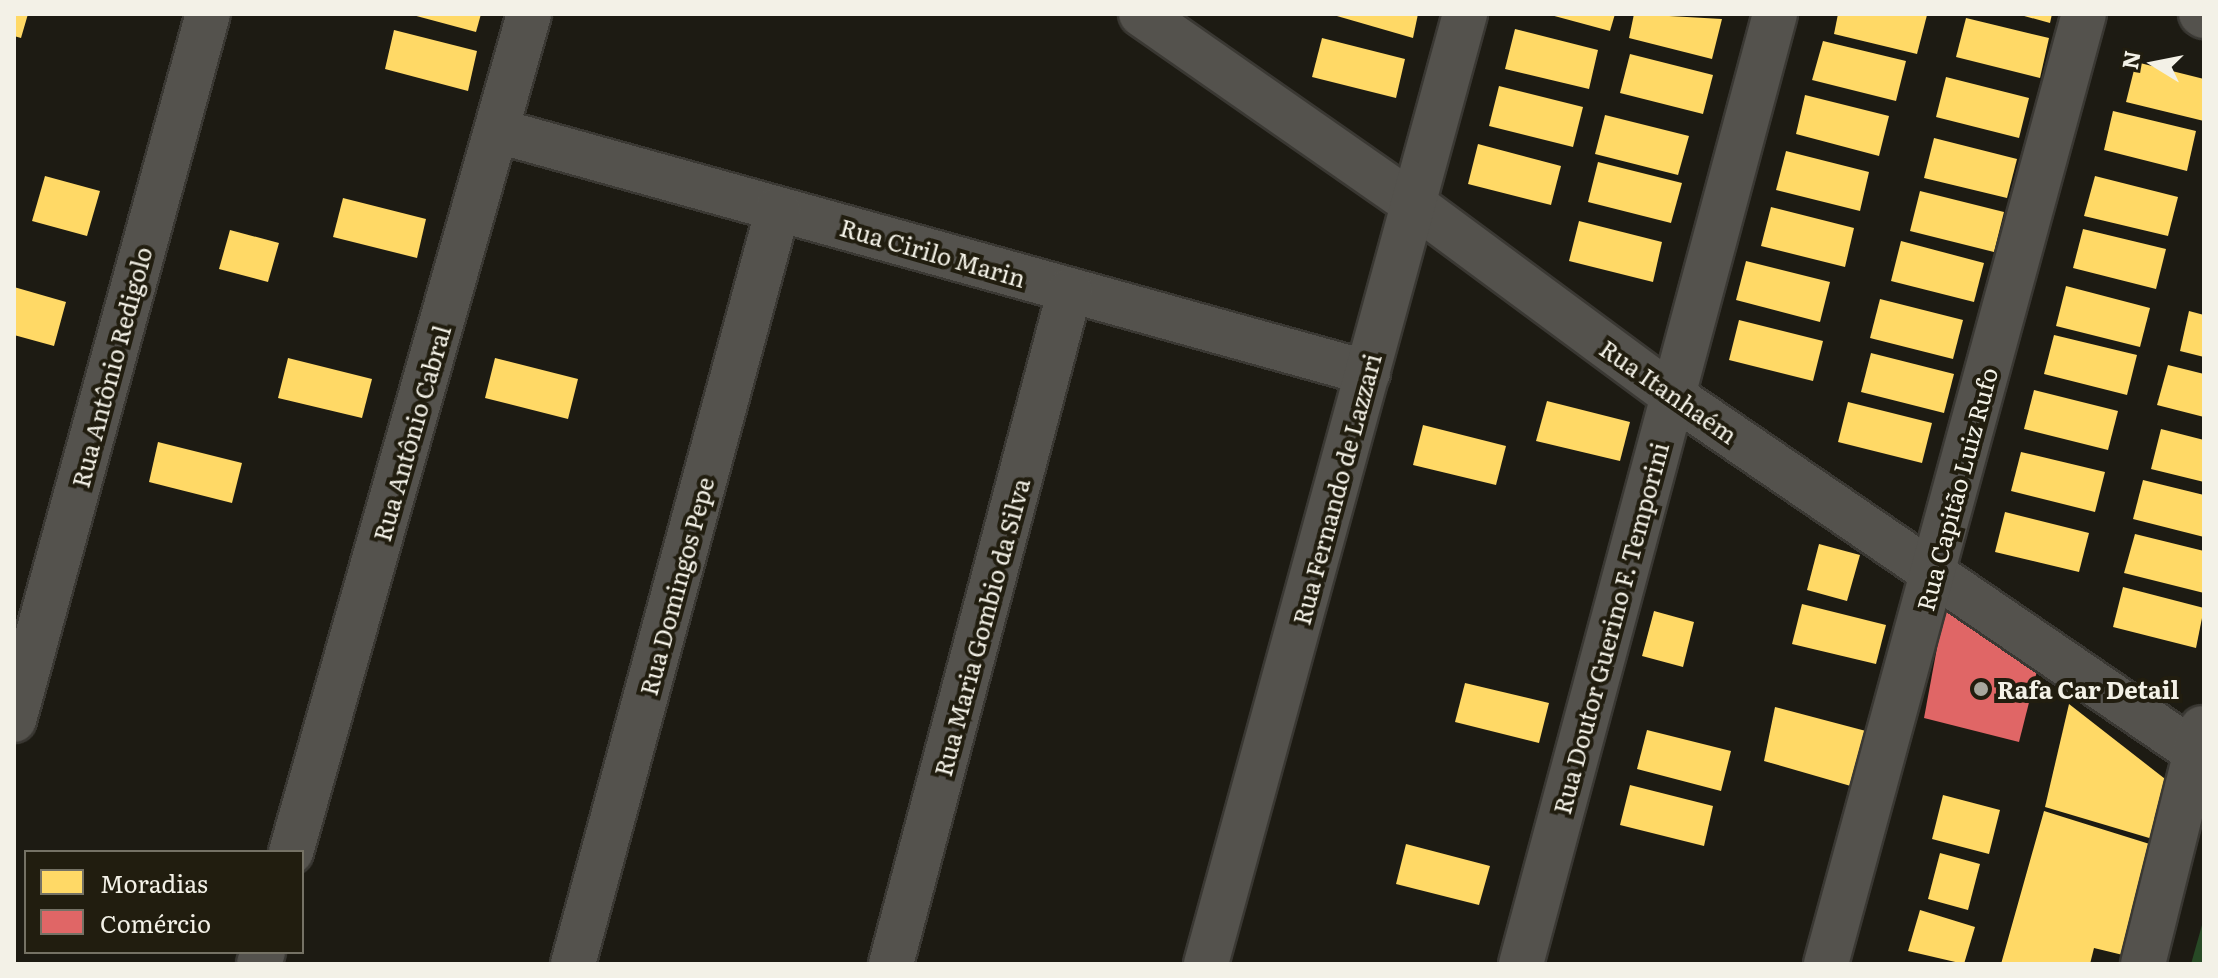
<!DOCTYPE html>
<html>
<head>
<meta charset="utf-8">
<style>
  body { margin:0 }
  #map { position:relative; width:2218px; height:978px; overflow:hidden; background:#1d1b13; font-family:Literata,serif }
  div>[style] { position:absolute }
  .green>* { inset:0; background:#274925 }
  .homes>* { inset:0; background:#ffd966 }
  .shops>* { inset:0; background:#e06666 }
  .roads { filter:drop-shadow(2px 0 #3a3833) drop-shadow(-2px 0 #3a3833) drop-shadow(0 2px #3a3833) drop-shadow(0 -2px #3a3833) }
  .minor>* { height:44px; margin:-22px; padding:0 22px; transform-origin:22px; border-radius:22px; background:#54524d }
  .secondary>* { height:44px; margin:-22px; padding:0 22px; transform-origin:22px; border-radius:22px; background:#54524d }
  .dots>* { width:22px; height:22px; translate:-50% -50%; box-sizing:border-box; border:4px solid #211d0f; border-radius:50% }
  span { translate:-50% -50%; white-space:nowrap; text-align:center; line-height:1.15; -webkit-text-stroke:8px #211d0f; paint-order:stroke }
  .street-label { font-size:24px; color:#f3f1e7 }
  .poi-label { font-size:24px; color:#f3f1e7; font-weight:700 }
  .left { translate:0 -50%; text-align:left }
  .frame { position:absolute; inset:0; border:16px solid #f3f1e7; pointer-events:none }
  .legend { position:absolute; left:24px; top:850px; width:280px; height:104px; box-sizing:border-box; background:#211d0f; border:2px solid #757265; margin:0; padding:10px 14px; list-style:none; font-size:24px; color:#f3f1e7 }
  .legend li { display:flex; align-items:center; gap:16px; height:40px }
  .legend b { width:40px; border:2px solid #757265 }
  .north { position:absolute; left:2114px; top:24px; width:80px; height:80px; -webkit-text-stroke:6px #211d0f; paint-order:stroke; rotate:280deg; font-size:22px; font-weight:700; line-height:32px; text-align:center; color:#f3f1e7 }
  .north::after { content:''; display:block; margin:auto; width:28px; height:36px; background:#f3f1e7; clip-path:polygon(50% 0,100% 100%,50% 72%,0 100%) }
</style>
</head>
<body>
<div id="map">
  <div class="green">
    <div style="clip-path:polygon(2204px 918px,2204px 964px,2191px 964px)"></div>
  </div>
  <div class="homes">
    <div style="clip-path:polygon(14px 14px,28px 14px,21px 38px,14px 36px)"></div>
    <div style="clip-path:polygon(409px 14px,481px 14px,476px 32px)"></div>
    <div style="clip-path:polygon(1330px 14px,1418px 14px,1413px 38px)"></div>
    <div style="clip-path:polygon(1547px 14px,1615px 14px,1610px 31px)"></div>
    <div style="clip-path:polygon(1634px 14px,1722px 19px,1712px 59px,1629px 38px)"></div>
    <div style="clip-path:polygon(1838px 14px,1923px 14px,1927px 15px,1917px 54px,1834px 34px)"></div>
    <div style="clip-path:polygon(2017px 14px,2052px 14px,2050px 23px)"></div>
    <div style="clip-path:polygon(1966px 18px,2049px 38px,2040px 78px,1956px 57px)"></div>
    <div style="clip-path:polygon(1515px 29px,1598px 50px,1589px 89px,1505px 69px)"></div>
    <div style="clip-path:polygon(394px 30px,477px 51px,468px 91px,385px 69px)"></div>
    <div style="clip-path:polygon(1322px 38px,1405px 59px,1396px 98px,1312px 77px)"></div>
    <div style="clip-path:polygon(1823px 41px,1906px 61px,1896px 101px,1812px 80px)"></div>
    <div style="clip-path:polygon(1630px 54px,1713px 75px,1703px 114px,1620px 93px)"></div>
    <div style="clip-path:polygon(2136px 62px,2204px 79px,2204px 121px,2126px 102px)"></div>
    <div style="clip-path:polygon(1946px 77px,2029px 98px,2019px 138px,1936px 117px)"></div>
    <div style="clip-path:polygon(1499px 86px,1583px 107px,1573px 147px,1489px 126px)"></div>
    <div style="clip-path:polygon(1805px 95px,1889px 116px,1879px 156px,1796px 134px)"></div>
    <div style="clip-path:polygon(2113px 111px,2196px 131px,2187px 171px,2104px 150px)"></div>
    <div style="clip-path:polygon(1605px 115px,1689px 136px,1678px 175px,1595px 154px)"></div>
    <div style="clip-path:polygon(1934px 138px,2017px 159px,2007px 198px,1924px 178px)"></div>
    <div style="clip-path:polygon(1478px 144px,1561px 166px,1551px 205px,1468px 184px)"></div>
    <div style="clip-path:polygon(1786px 151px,1869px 172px,1860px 211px,1776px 190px)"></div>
    <div style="clip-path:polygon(1598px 162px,1682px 183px,1671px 223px,1588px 202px)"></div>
    <div style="clip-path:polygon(45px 176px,100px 191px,87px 236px,32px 221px)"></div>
    <div style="clip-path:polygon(2095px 176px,2178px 197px,2168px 236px,2084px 216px)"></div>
    <div style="clip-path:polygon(1920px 191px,2004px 212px,1994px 252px,1910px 231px)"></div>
    <div style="clip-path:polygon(343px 198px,426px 219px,417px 258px,333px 237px)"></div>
    <div style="clip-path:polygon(1771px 207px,1854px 228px,1845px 267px,1761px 246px)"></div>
    <div style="clip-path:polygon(1579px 221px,1662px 242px,1653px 282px,1569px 261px)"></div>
    <div style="clip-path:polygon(2083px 229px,2166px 249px,2156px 289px,2073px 268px)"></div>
    <div style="clip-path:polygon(230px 230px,279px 243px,268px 282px,219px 269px)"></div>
    <div style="clip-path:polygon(1901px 241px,1984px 263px,1974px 302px,1891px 281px)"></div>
    <div style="clip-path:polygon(1746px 261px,1830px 282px,1820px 322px,1736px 300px)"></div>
    <div style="clip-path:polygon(2066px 286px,2150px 308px,2140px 347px,2056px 326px)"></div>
    <div style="clip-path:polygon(14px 287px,66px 302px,54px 346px,14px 335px)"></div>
    <div style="clip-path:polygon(1880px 299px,1963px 320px,1953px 359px,1870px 338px)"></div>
    <div style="clip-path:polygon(2189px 311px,2204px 315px,2204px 357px,2180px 351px)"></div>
    <div style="clip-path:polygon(1739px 320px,1823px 341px,1813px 381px,1729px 360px)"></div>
    <div style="clip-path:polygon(2054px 335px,2137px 355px,2127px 395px,2044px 374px)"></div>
    <div style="clip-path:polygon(1871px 353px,1954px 374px,1944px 413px,1861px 392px)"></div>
    <div style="clip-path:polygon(288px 358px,372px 379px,362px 418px,278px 398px)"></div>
    <div style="clip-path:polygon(495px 358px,578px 379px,568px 419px,485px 398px)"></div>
    <div style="clip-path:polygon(2168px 365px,2204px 374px,2204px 417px,2157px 405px)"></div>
    <div style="clip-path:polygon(2034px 390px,2118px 411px,2108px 450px,2024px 429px)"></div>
    <div style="clip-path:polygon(1547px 401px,1630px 422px,1620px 461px,1536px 441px)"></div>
    <div style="clip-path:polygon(1848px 402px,1932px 423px,1922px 463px,1838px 442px)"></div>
    <div style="clip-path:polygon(1423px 425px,1506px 446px,1496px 485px,1413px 465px)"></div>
    <div style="clip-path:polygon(2161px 429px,2204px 440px,2204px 482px,2151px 469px)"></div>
    <div style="clip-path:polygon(158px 442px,242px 463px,232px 503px,149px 482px)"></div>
    <div style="clip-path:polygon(2021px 452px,2105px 472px,2095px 512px,2011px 491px)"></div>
    <div style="clip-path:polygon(2143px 480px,2204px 495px,2204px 537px,2133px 519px)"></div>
    <div style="clip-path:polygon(2005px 512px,2089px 533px,2079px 572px,1995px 552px)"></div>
    <div style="clip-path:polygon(2135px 534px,2204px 551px,2204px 593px,2124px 573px)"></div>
    <div style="clip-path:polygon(1819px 544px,1860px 555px,1847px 601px,1807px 590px)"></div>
    <div style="clip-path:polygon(2123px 587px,2204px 608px,2196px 648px,2113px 627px)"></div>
    <div style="clip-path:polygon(1802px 604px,1886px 625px,1876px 664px,1792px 644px)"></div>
    <div style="clip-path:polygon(1654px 611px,1694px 622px,1683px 667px,1642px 656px)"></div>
    <div style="clip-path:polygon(1465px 683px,1549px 703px,1539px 743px,1455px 722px)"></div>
    <div style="clip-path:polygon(2069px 704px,2169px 782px,2156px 840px,2045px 807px)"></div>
    <div style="clip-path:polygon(1775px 707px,1881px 735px,1868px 791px,1764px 761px)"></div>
    <div style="clip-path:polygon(1647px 730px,1731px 751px,1721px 791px,1637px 769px)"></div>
    <div style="clip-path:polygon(1630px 785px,1713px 806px,1704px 846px,1620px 825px)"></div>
    <div style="clip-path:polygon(1943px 795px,2000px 810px,1989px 854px,1932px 839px)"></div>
    <div style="clip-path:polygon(2044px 811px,2156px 846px,2127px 956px,2094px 948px,2090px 964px,2001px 964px)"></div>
    <div style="clip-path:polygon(1406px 844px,1490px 866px,1479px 905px,1396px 884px)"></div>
    <div style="clip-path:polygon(1940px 853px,1980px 864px,1968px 910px,1928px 899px)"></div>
    <div style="clip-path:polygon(1920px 910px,1975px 927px,1964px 964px,1908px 951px)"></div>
  </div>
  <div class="shops">
    <div style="clip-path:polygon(1944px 610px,2040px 659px,2019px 742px,1924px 718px)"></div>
  </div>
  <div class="roads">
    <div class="minor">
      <div style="left:1141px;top:14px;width:334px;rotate:34.9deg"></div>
      <div style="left:1415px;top:205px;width:320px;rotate:36.5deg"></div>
      <div style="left:1672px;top:395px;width:644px;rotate:34.31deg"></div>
      <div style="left:498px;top:131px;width:903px;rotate:15.54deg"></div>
      <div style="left:14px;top:720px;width:732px;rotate:-74.64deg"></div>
      <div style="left:291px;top:852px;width:871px;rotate:-74.14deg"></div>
      <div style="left:259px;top:964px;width:13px;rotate:-72deg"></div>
      <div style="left:573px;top:964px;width:782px;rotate:-74.81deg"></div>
      <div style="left:891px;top:964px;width:697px;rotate:-75.13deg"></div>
      <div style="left:1206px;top:964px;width:985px;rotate:-74.75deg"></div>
      <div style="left:1521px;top:964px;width:983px;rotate:-75.03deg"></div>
      <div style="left:1826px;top:964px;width:984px;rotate:-74.81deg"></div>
      <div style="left:2143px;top:964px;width:243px;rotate:-76deg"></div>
    </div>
    <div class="secondary">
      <div style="left:2201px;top:14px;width:4px;rotate:34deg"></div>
    </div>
  </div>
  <div class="dots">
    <div style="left:1981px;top:689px;background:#a8a69d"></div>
  </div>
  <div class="street-label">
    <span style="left:933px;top:252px;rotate:16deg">Rua Cirilo Marin</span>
    <span style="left:111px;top:367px;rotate:-75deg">Rua Antônio Redigolo</span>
    <span style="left:1669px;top:391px;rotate:35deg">Rua Itanhaém</span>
    <span style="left:411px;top:433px;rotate:-74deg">Rua Antônio Cabral</span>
    <span style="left:1336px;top:489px;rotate:-75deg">Rua Fernando de Lazzari</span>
    <span style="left:1956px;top:489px;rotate:-75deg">Rua Capitão Luiz Rufo</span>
    <span style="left:676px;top:586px;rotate:-75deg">Rua Domingos Pepe</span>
    <span style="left:981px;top:627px;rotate:-75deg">Rua Maria Gombio da Silva</span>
    <span style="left:1610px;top:628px;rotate:-75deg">Rua Doutor Guerino F. Temporini</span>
  </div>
  <div class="poi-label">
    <span class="left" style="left:1997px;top:689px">Rafa Car Detail</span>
  </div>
  <div class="frame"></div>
  <ul class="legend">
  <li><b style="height:22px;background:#ffd966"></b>Moradias</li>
  <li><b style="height:22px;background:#e06666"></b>Comércio</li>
  </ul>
  <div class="north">N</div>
</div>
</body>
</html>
